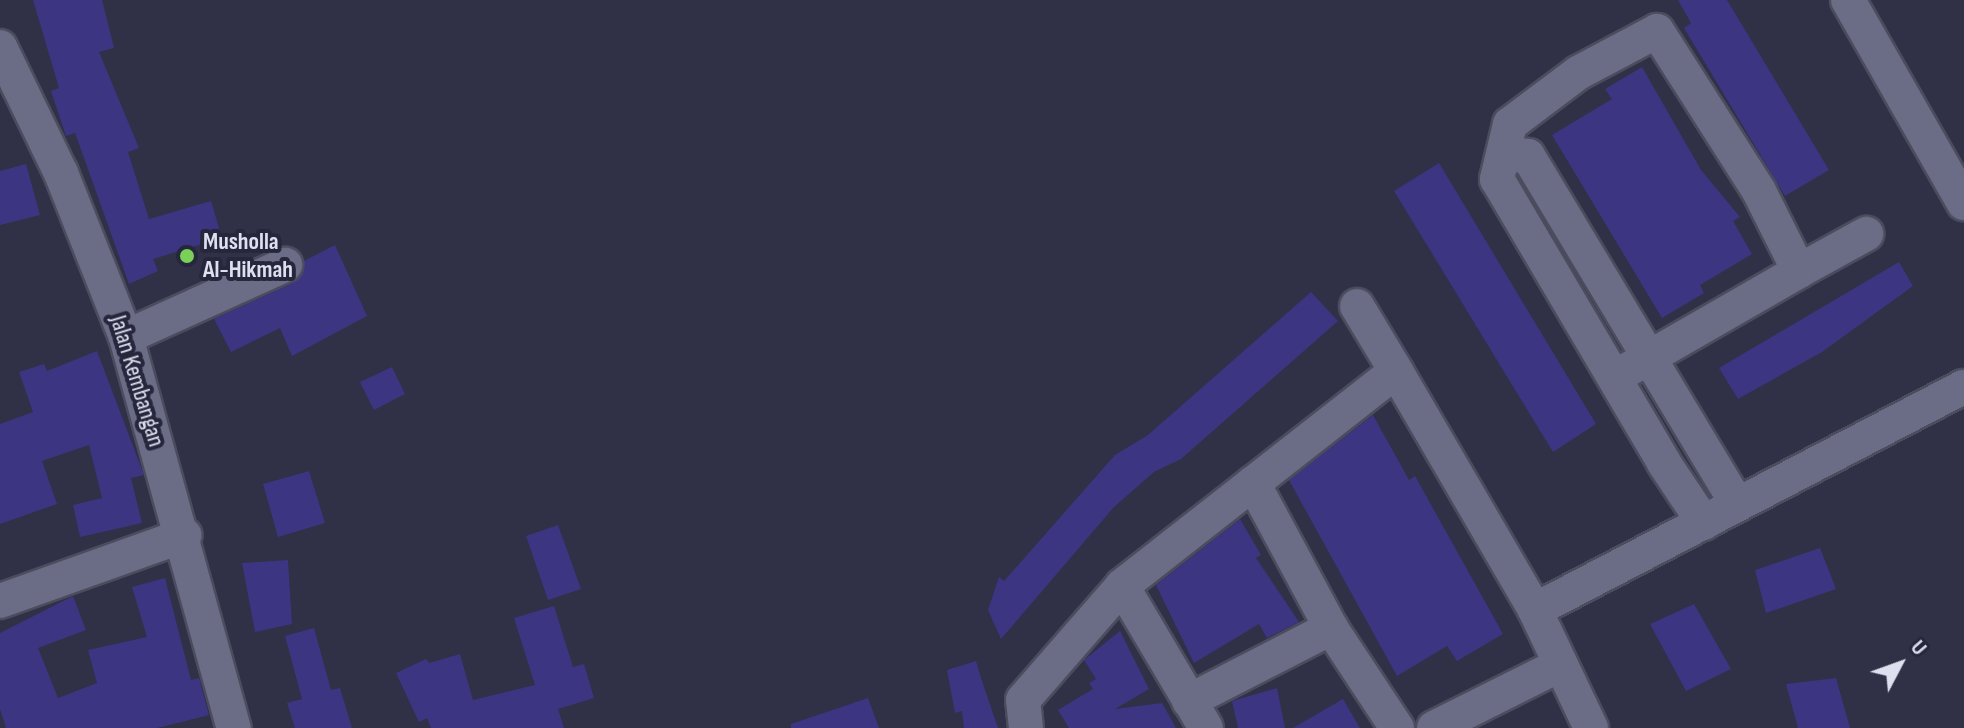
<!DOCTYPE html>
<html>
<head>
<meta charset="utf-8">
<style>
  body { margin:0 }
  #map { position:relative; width:1964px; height:728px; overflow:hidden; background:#303046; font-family:"Sofia Sans Condensed",sans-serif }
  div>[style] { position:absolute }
  .building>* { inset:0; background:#3c3582 }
  .roads { filter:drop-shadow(2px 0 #4c4c5f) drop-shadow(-2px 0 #4c4c5f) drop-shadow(0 2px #4c4c5f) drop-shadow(0 -2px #4c4c5f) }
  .minor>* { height:34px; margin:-17px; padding:0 17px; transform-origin:17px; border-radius:17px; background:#6b6c86 }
  .dots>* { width:22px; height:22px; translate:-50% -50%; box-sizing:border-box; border:4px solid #26263c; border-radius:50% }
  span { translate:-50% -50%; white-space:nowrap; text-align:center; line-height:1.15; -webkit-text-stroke:8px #26263c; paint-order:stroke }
  .poi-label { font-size:24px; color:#dfe0ef; font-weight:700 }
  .left { translate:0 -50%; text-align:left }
  .street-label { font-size:24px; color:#dfe0ef }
  .north { position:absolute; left:1860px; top:624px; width:80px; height:80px; -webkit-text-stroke:6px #26263c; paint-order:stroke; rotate:49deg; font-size:22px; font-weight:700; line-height:32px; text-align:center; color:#dfe0ef }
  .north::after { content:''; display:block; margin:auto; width:28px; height:36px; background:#dfe0ef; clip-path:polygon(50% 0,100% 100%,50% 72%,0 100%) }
</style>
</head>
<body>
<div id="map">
  <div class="building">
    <div style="clip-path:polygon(33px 0,102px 0,114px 48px,99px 52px,139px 148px,128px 152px,149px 219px,211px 201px,222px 238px,153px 259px,158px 271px,129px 284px,75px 133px,66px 136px,51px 91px,59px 88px)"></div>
    <div style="clip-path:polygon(1678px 0,1727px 0,1829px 170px,1785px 196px,1684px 28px,1691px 23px)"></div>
    <div style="clip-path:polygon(1642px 67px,1701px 170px,1740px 217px,1733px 221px,1752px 254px,1700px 285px,1704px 293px,1662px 318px,1552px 135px,1612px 99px,1605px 89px)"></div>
    <div style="clip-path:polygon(1439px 163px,1596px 424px,1553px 452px,1394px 191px)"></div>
    <div style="clip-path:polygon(26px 164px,40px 215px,0 225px,0 171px)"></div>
    <div style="clip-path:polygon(335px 245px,367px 316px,292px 356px,280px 328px,231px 352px,214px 319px,293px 283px,304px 261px)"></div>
    <div style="clip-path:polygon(1899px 262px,1913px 286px,1822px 352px,1738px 399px,1719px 368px)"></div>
    <div style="clip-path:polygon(1311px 292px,1338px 321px,1181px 459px,1154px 472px,1114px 507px,1001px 639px,988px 610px,999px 577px,1004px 581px,1115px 455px,1148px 435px)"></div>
    <div style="clip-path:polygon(97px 351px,144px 475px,131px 478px,142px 523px,80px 537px,73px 505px,102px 498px,89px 445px,42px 461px,57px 504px,0 524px,0 424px,33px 412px,19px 372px,44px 364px,47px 371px)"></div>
    <div style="clip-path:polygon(392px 367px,405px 394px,374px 410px,360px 382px)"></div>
    <div style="clip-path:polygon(1373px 415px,1409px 480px,1415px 476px,1503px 634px,1457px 661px,1447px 646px,1397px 676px,1289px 480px)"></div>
    <div style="clip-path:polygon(309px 471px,325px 523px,278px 537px,263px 484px)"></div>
    <div style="clip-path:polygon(1240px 519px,1261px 555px,1256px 558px,1299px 622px,1267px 638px,1259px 624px,1194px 663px,1156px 585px)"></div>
    <div style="clip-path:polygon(558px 525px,581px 589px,548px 600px,526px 536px)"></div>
    <div style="clip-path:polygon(1820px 548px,1836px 589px,1766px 613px,1755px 570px)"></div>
    <div style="clip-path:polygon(288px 560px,292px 624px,255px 632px,242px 563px)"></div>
    <div style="clip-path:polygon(165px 578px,191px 680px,199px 678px,209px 715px,157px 728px,6px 728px,0 709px,0 633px,73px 596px,86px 630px,38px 648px,58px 698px,97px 683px,88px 650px,147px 637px,132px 587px)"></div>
    <div style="clip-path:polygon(1694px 604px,1731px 669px,1686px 691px,1650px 624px)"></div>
    <div style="clip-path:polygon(554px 606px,573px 667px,584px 664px,594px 698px,558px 709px,564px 728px,431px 728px,427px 718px,419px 722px,396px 673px,426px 659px,429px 663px,460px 654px,473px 700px,535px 685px,514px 618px)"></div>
    <div style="clip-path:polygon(314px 628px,331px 690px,340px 688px,352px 728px,295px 728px,287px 703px,302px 699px,285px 636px)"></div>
    <div style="clip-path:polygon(1120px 631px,1149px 689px,1115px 709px,1162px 703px,1176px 728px,1069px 728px,1058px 710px,1093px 689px,1089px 683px,1096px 679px,1084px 660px)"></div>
    <div style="clip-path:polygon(976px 661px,982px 681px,998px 728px,964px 728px,962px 711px,955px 713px,947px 670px)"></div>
    <div style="clip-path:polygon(1836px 678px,1850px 728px,1798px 728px,1786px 684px)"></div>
    <div style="clip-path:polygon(1277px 688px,1285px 728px,1238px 728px,1232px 701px)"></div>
    <div style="clip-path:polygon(868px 698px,879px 728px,791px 728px,791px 724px)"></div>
    <div style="clip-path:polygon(1343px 699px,1360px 728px,1293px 728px)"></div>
  </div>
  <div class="roads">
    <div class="minor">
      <div style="left:1848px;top:0;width:234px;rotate:60.3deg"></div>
      <div style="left:0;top:47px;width:140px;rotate:64.2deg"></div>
      <div style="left:61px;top:173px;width:176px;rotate:68.4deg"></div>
      <div style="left:126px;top:337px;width:406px;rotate:74.6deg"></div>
      <div style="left:1504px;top:155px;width:24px;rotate:2deg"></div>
      <div style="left:1528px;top:156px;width:404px;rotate:59deg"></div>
      <div style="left:1799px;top:271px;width:77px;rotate:-28.9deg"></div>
      <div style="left:1357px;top:306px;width:76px;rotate:59deg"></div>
      <div style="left:126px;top:337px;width:175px;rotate:-24.4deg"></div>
      <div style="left:1615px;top:377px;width:212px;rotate:-29.9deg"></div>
      <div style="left:1799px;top:271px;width:89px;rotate:-116.6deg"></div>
      <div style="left:1759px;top:191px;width:190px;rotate:-122.5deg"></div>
      <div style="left:1657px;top:31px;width:89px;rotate:152deg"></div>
      <div style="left:1578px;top:73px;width:85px;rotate:143.1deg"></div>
      <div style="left:1510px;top:124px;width:57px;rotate:103.3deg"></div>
      <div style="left:1497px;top:179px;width:329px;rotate:59.5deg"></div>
      <div style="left:1664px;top:463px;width:72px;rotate:56.3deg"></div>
      <div style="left:1253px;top:483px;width:165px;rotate:61.7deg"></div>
      <div style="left:1331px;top:628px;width:120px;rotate:56.6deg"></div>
      <div style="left:1122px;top:586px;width:165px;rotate:59.4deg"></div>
      <div style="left:0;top:601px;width:196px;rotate:-19.6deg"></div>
      <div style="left:1189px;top:701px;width:160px;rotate:-27.2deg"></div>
      <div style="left:1026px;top:728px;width:28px;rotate:-96deg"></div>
      <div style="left:1023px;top:700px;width:151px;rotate:-49deg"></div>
      <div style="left:1122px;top:586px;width:348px;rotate:-38.1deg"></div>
      <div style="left:1396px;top:371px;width:276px;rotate:59.8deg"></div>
      <div style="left:1434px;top:728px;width:141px;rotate:-26.6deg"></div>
      <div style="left:1591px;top:728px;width:131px;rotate:-115.4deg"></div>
      <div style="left:1535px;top:610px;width:483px;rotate:-27.5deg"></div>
    </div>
  </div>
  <div class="dots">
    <div style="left:187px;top:256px;background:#7ad157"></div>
  </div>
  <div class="poi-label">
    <span class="left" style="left:203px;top:256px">Musholla<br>Al-Hikmah</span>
  </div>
  <div class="street-label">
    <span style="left:137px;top:381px;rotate:73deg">Jalan Kembangan</span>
  </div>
  <div class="north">U</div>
</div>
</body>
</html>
